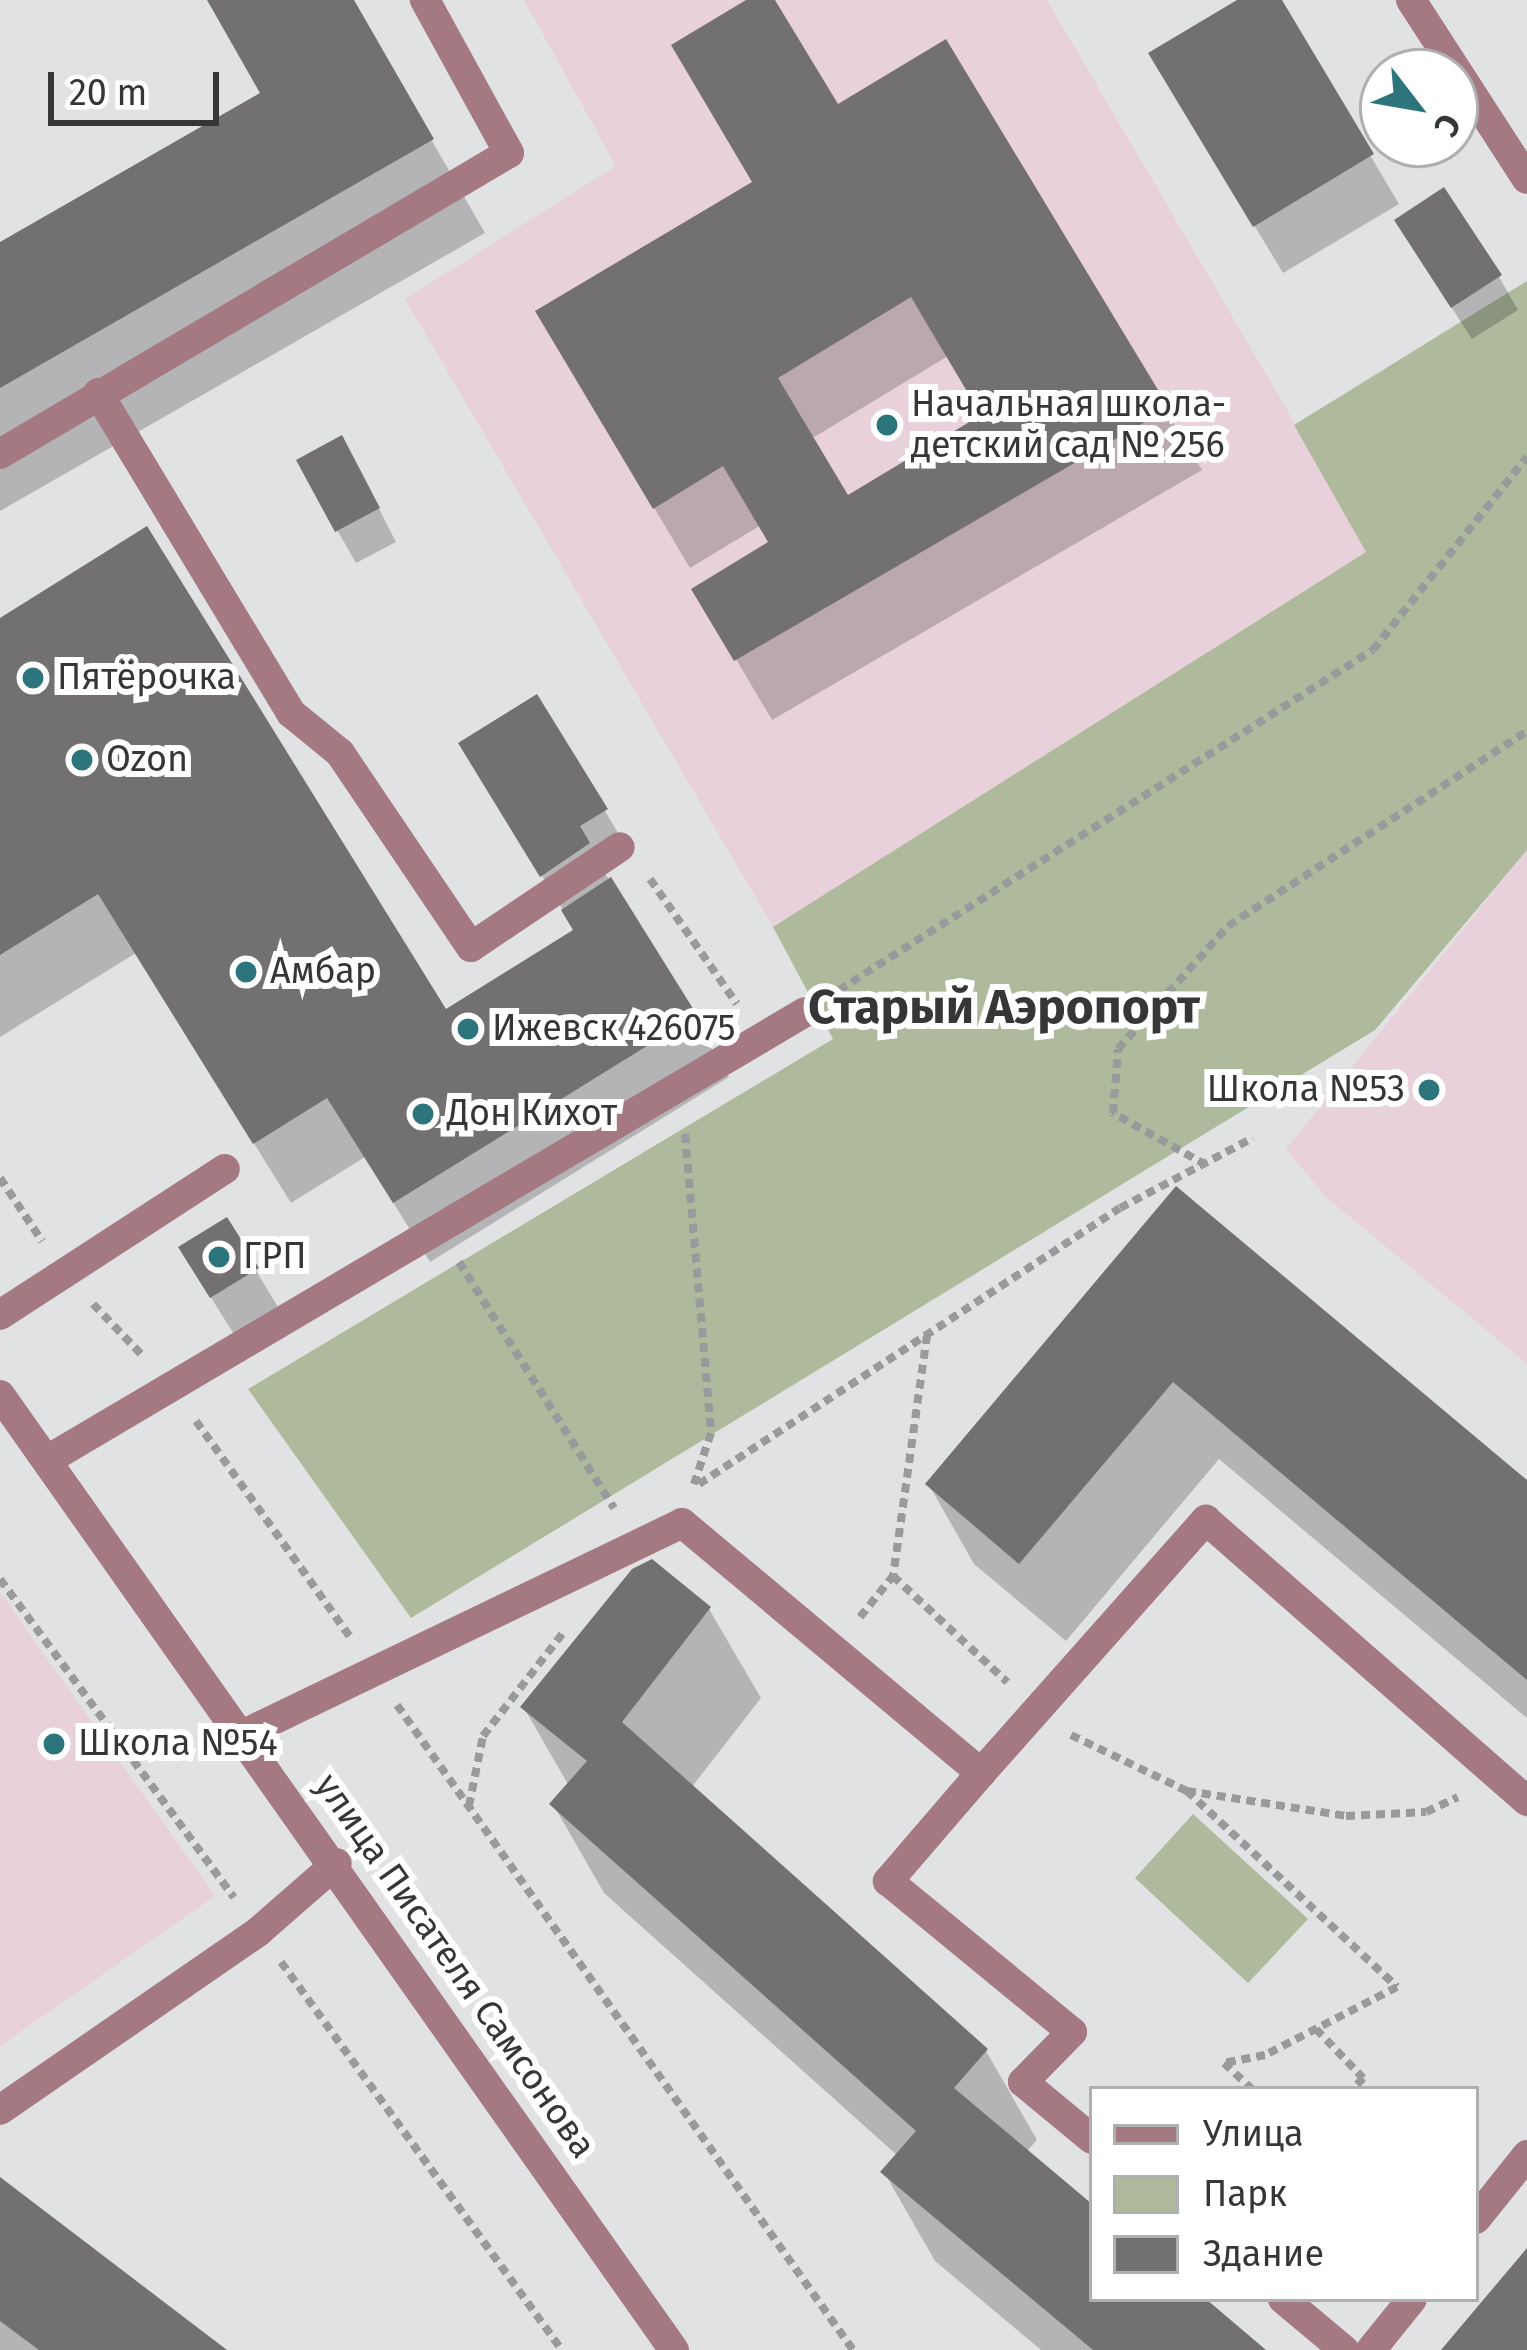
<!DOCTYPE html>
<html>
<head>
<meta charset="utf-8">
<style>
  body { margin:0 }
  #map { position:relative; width:1527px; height:2350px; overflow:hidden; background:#e1e2e4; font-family:"Fira Sans",sans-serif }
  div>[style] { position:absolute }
  .education>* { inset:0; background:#e9d1db }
  .green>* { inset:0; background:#aeba9b }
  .shadow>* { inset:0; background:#0003 }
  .building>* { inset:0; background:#727071 }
  .path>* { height:8px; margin-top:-4px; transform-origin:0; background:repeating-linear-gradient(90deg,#999a9c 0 9px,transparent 0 15px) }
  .minor>* { height:30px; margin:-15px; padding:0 15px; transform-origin:15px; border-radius:15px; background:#a57982 }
  .dots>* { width:33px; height:33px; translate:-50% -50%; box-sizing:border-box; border:6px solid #fff; border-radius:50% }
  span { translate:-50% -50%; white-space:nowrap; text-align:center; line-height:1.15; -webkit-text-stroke:12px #fff; paint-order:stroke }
  .poi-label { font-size:36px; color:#353637 }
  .left { translate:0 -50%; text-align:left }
  .right { translate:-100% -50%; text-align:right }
  .street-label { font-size:36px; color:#353637 }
  .district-label { font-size:48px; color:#353637; font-weight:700 }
  .legend { position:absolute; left:1089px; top:2086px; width:390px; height:216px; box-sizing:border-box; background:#fff; border:3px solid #aeafaf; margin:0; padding:15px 21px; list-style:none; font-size:36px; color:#353637 }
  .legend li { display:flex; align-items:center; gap:24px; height:60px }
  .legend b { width:60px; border:3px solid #aeafaf }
  .north { position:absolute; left:1359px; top:48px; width:120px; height:120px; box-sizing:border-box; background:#fff; border:3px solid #aeafaf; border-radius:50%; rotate:121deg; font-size:33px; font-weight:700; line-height:48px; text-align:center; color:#353637 }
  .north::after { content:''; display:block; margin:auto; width:42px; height:54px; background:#2c757c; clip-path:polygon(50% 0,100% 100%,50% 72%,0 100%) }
  .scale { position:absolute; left:48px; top:72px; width:171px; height:54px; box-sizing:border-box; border:6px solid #353637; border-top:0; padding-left:15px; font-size:36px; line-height:42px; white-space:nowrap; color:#353637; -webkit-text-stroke:9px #fff; paint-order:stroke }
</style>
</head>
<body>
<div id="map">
  <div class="education">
    <div style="clip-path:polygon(524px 0,1047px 0,1369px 550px,773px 927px,405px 299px,616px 166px)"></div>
    <div style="clip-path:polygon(1527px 850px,1527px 1364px,1326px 1197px,1286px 1149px)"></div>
    <div style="clip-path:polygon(0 1592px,215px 1896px,0 2046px)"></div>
  </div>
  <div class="green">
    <div style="clip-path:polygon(1527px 281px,1527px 850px,1375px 1030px,411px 1618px,248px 1389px,833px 1039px,773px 927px,1366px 552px,1294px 425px)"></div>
    <div style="clip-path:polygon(1193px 1814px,1308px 1919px,1248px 1983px,1135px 1878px)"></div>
  </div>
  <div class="shadow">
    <div style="clip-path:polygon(210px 0,351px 0,485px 233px,0 511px,0 246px,264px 94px)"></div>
    <div style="clip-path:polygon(evenodd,752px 0,772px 0,836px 108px,945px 43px,1202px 470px,772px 720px,695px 590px,772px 544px,761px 525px,690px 568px,574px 373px,756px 184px,752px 0,948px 356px,984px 416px,846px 499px,811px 439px,948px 356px)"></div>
    <div style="clip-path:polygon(1243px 0,1278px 0,1399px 204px,1283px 273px,1180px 102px)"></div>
    <div style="clip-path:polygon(1417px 254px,1499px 277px,1518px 310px,1472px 339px)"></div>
    <div style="clip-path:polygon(360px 472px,396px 542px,356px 563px,337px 530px)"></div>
    <div style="clip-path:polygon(0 621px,445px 1013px,576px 931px,481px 777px,605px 811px,624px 843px,597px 860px,729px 1077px,430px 1262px,365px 1157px,291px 1203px,136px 953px,0 1037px)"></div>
    <div style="clip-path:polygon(1177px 1190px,1527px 1484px,1527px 1718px,1219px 1459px,1066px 1641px,974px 1564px,929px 1485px)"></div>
    <div style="clip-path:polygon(226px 1221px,284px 1317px,240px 1344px,210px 1296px)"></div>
    <div style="clip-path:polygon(709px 1609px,761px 1698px,691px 1788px,986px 2051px,1037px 2140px,1026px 2152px,1092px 2208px,1092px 2299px,1199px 2299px,1259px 2350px,1041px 2350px,935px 2261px,884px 2172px,898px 2156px,604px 1893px,553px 1804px,569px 1786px,524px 1708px)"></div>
    <div style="clip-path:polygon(0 2210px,206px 2350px,0 2350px)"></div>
  </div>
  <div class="building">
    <div style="clip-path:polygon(207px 0,354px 0,434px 139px,0 388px,0 242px,260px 93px)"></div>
    <div style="clip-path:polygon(evenodd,746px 0,775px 0,838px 104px,946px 39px,1169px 408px,734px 661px,691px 589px,768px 542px,723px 466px,653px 509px,535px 311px,752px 182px,671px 45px,746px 0,911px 297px,981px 415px,848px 495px,778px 378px,911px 297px)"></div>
    <div style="clip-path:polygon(1237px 0,1282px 0,1374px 154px,1253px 227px,1148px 53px)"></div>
    <div style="clip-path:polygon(1444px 187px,1502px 275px,1451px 308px,1394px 220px)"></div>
    <div style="clip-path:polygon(342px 435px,380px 508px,335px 532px,296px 460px)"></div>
    <div style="clip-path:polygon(147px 526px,446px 1009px,573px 930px,561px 910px,611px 877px,697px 1015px,393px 1203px,327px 1098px,253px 1144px,98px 894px,0 955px,0 618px)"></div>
    <div style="clip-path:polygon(537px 694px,608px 809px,580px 826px,590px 843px,540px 877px,458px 743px)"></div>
    <div style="clip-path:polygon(1176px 1186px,1527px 1480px,1527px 1680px,1173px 1382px,1019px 1564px,925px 1484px)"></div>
    <div style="clip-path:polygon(227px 1217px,259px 1268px,210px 1298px,178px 1247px)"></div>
    <div style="clip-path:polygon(652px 1559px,711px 1607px,622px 1722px,988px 2049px,954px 2088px,1092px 2204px,1092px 2299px,1206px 2299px,1266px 2350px,1093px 2350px,880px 2172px,916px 2131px,549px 1804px,587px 1761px,520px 1707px,632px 1569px)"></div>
    <div style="clip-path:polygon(0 2177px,227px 2350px,39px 2350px,0 2321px)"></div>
    <div style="clip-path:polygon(1527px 2248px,1527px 2350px,1441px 2350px)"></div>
  </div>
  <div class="path">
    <div style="left:650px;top:879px;width:152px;rotate:55.2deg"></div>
    <div style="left:839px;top:990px;width:633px;rotate:-32.49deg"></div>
    <div style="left:1373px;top:650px;width:247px;rotate:-51.4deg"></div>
    <div style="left:685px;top:1134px;width:300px;rotate:85deg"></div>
    <div style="left:711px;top:1433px;width:57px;rotate:108.4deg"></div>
    <div style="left:1206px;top:1165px;width:107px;rotate:-150.8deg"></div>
    <div style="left:1113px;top:1113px;width:64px;rotate:-85.5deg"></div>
    <div style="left:1118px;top:1049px;width:165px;rotate:-48.2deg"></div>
    <div style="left:1228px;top:926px;width:357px;rotate:-33.1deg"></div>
    <div style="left:0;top:1178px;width:76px;rotate:56.3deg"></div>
    <div style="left:459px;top:1262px;width:291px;rotate:57.8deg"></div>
    <div style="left:93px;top:1304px;width:69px;rotate:46.2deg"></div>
    <div style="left:927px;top:1335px;width:243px;rotate:98deg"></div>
    <div style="left:893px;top:1576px;width:156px;rotate:42.9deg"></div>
    <div style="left:196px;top:1421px;width:267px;rotate:54.5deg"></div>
    <div style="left:699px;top:1484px;width:503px;rotate:-33.25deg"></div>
    <div style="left:1120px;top:1208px;width:150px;rotate:-27.8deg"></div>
    <div style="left:0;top:1579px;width:395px;rotate:53.7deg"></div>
    <div style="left:860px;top:1617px;width:53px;rotate:-51.2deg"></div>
    <div style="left:397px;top:1705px;width:790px;rotate:54.74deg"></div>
    <div style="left:1071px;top:1735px;width:129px;rotate:25.8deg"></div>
    <div style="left:1187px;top:1791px;width:161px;rotate:8.9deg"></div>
    <div style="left:1346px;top:1816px;width:80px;rotate:-2.9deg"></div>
    <div style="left:1426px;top:1812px;width:35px;rotate:-25deg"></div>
    <div style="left:1187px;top:1791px;width:287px;rotate:43deg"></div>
    <div style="left:1397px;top:1987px;width:148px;rotate:152.7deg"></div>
    <div style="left:1265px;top:2055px;width:42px;rotate:169deg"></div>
    <div style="left:1224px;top:2063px;width:38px;rotate:43deg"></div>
    <div style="left:469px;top:1806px;width:71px;rotate:-78.7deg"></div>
    <div style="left:483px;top:1736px;width:135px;rotate:-52.2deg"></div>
    <div style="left:281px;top:1962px;width:479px;rotate:54.1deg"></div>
    <div style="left:1316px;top:2029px;width:68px;rotate:46.2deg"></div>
    <div style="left:1363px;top:2078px;width:15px;rotate:132deg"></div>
  </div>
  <div class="minor">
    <div style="left:1411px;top:0;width:213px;rotate:57.1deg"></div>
    <div style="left:98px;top:393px;width:374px;rotate:58.9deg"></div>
    <div style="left:291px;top:713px;width:63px;rotate:39.2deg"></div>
    <div style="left:340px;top:753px;width:234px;rotate:56deg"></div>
    <div style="left:471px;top:947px;width:179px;rotate:-33.9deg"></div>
    <div style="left:0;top:454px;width:591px;rotate:-30.6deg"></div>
    <div style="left:509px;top:153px;width:175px;rotate:-118.8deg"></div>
    <div style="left:0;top:1315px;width:268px;rotate:-33deg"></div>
    <div style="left:0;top:1395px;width:1169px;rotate:54.79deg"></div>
    <div style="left:49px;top:1459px;width:878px;rotate:-30.59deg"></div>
    <div style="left:246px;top:1733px;width:484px;rotate:-25.7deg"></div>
    <div style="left:682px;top:1523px;width:390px;rotate:39.9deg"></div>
    <div style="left:981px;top:1773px;width:143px;rotate:130.7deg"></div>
    <div style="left:888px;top:1881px;width:238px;rotate:39.4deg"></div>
    <div style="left:1072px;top:2032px;width:70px;rotate:134.4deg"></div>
    <div style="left:1023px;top:2082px;width:89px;rotate:39.6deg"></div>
    <div style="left:981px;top:1773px;width:339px;rotate:-48.4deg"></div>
    <div style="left:1206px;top:1520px;width:427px;rotate:41.2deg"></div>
    <div style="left:0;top:2110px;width:315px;rotate:-34.6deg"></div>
    <div style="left:259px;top:1931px;width:103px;rotate:-41.1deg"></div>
    <div style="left:1476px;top:2219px;width:82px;rotate:-51.4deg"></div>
    <div style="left:1283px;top:2299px;width:80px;rotate:39.9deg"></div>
    <div style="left:1371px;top:2350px;width:65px;rotate:-51.2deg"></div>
  </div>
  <div class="dots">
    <div style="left:887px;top:425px;background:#2c757c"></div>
    <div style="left:33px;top:678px;background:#2c757c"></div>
    <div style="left:82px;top:760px;background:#2c757c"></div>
    <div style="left:246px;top:972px;background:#2c757c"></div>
    <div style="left:468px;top:1029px;background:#2c757c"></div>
    <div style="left:1429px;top:1090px;background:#2c757c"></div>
    <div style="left:423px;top:1114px;background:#2c757c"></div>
    <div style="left:219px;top:1257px;background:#2c757c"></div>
    <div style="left:54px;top:1744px;background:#2c757c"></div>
  </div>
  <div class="poi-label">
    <span class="left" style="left:911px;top:425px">Начальная школа-<br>детский сад № 256</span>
    <span class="left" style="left:57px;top:678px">Пятёрочка</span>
    <span class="left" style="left:106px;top:760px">Ozon</span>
    <span class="left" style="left:270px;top:972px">Амбар</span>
    <span class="left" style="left:492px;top:1029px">Ижевск 426075</span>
    <span class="right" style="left:1405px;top:1090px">Школа №53</span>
    <span class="left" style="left:447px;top:1114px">Дон Кихот</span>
    <span class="left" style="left:243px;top:1257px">ГРП</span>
    <span class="left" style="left:78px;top:1744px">Школа №54</span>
  </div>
  <div class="street-label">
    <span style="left:455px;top:1966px;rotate:55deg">улица Писателя Самсонова</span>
  </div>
  <div class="district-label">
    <span style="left:1004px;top:1008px">Старый Аэропорт</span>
  </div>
  <ul class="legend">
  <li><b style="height:15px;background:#a57982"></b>Улица</li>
  <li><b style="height:33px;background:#aeba9b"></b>Парк</li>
  <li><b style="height:33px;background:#727071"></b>Здание</li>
  </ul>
  <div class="north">С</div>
  <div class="scale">20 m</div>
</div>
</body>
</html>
